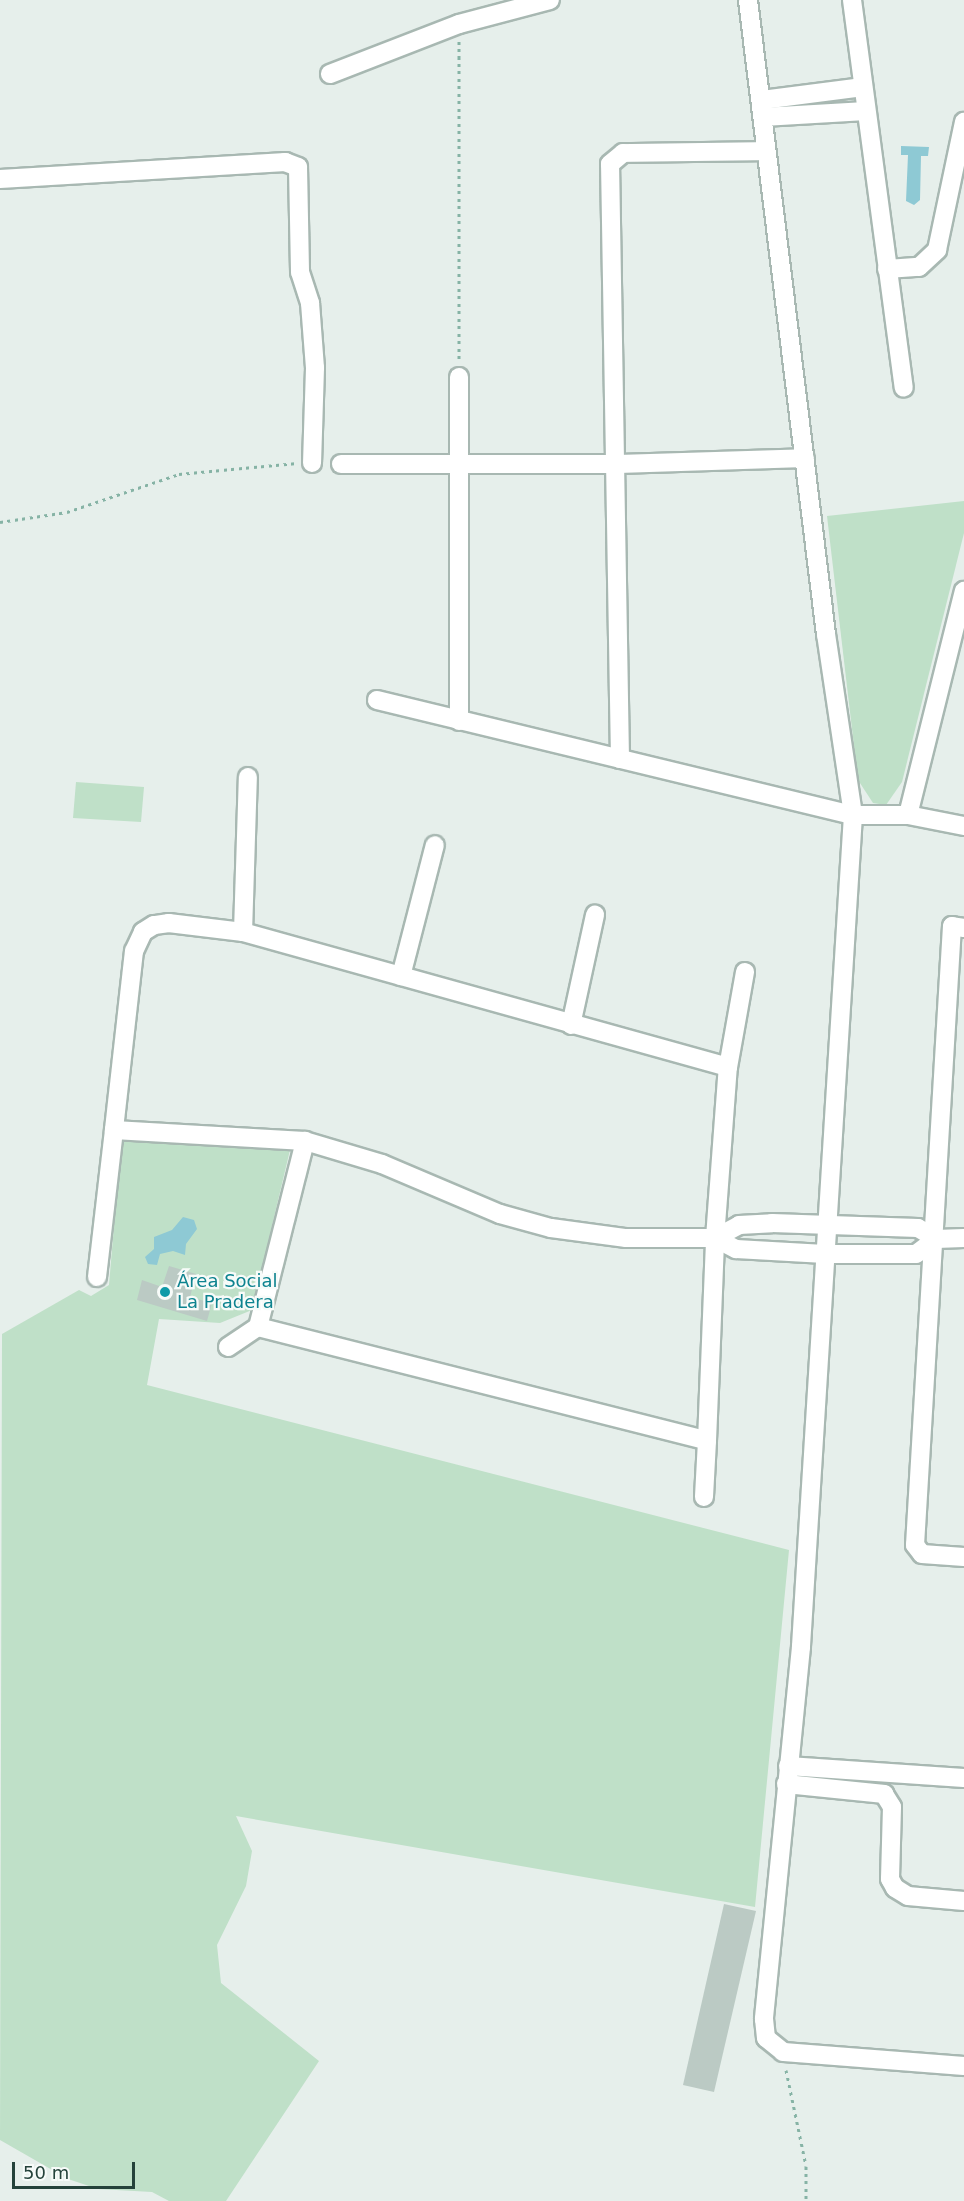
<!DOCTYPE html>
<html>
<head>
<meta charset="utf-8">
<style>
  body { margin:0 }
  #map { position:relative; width:964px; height:2201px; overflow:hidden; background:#e6efeb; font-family:"DejaVu Sans",sans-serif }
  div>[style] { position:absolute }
  .green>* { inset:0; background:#bfe0c8 }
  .water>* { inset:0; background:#8ec9d4 }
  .building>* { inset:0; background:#bbcac4 }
  .path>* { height:3px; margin-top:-1.5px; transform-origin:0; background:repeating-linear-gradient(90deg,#86b3a5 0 3px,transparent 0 7.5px) }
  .roads { filter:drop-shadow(2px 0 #a8b8b2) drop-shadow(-2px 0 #a8b8b2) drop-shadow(0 2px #a8b8b2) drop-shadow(0 -2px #a8b8b2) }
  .minor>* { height:18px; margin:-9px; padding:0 9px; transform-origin:9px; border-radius:9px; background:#fff }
  .dots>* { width:16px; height:16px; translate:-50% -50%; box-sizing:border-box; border:3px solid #f7fbf9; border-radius:50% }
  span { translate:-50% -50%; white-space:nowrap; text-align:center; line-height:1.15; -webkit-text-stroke:4.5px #f7fbf9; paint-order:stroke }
  .culture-label { font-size:18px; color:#0d838f }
  .left { translate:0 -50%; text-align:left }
  .scale { position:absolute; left:12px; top:2162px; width:123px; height:27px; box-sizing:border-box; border:3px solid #24423a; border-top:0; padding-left:8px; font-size:18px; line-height:21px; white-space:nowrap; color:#24423a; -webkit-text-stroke:4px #f7fbf9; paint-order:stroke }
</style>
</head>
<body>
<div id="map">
  <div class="green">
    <div style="clip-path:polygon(964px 501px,964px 533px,902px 782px,886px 805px,873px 803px,858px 780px,827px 516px)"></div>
    <div style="clip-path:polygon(76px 782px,144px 787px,141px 822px,73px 818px)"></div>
    <div style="clip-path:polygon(134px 1134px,288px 1142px,290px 1150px,252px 1310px,220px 1323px,159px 1319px,147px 1385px,789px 1550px,755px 1907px,236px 1816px,252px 1851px,246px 1886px,217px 1945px,221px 1983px,319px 2061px,226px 2201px,169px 2201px,152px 2192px,98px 2189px,68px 2179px,0 2140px,2px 1334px,79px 1290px,91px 1296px,109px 1285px,121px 1142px)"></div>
  </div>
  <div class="water">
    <div style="clip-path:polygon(901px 146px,929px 147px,928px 156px,921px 156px,920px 200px,914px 205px,906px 201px,908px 155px,901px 155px)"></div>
    <div style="clip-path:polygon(183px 1217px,194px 1220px,197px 1229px,186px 1244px,185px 1255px,173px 1251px,160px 1254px,157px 1265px,148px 1264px,145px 1257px,154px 1249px,154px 1237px,172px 1230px)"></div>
  </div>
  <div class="building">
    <div style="clip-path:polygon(169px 1266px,196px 1274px,190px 1297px,212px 1303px,207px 1321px,137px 1300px,142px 1280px,162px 1287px)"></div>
    <div style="clip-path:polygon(724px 1904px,756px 1911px,714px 2092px,683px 2085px)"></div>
  </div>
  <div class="path">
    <div style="left:459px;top:41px;width:320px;rotate:90deg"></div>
    <div style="left:0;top:522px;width:68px;rotate:-8.5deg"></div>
    <div style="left:67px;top:512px;width:118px;rotate:-18.7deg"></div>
    <div style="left:179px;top:474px;width:119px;rotate:-5.3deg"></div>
    <div style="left:786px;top:2070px;width:98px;rotate:78.2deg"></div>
    <div style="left:806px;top:2166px;width:35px;rotate:90deg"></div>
  </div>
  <div class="roads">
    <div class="minor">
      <div style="left:748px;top:0;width:639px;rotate:82.99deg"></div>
      <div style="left:826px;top:634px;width:183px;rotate:81.5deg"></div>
      <div style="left:853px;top:815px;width:834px;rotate:93.58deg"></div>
      <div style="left:801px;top:1647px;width:374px;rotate:95.7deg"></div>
      <div style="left:764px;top:2019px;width:19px;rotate:84deg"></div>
      <div style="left:766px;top:2038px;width:22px;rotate:39deg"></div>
      <div style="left:783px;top:2052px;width:182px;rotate:4.4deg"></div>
      <div style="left:852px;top:0;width:391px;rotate:82.4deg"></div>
      <div style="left:330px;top:74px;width:138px;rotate:-21.2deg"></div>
      <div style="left:459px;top:24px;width:94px;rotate:-14.8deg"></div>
      <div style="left:762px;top:100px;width:102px;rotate:-7.3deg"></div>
      <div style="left:763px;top:117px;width:103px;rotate:-3.3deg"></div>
      <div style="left:0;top:179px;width:286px;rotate:-3.4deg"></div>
      <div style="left:285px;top:162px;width:14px;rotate:21deg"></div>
      <div style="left:298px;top:167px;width:105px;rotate:88.9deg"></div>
      <div style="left:300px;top:272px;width:33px;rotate:72deg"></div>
      <div style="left:310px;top:303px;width:65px;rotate:85.6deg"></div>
      <div style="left:315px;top:368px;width:95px;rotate:91.8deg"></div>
      <div style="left:887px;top:269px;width:32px;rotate:-4deg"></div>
      <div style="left:919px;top:267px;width:25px;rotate:-43deg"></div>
      <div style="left:937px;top:250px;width:131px;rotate:-78.1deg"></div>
      <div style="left:459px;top:377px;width:344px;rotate:90deg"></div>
      <div style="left:341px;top:464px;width:277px"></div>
      <div style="left:618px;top:464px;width:187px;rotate:-1.8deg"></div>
      <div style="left:377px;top:700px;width:490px;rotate:13.6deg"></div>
      <div style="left:853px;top:815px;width:55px"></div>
      <div style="left:908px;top:815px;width:231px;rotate:-76deg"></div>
      <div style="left:620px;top:759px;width:595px;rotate:-90.96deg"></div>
      <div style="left:610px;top:164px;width:17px;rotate:-40deg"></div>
      <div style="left:623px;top:153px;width:142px;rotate:-0.8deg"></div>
      <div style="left:908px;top:815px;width:57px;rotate:11.1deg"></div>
      <div style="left:964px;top:928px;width:12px;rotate:-171deg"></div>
      <div style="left:952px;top:926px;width:620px;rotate:93.42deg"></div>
      <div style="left:915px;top:1545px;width:11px;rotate:52deg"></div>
      <div style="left:922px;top:1554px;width:42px;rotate:4.1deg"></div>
      <div style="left:243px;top:932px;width:155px;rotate:-88.2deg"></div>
      <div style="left:745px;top:972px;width:97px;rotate:100.1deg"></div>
      <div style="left:728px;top:1067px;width:503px;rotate:-164.45deg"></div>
      <div style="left:243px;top:932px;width:75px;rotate:-173.1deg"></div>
      <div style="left:169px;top:923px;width:15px;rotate:172deg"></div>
      <div style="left:154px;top:925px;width:13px;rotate:148deg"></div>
      <div style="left:143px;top:932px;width:21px;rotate:115deg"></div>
      <div style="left:134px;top:951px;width:180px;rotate:96.4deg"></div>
      <div style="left:114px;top:1130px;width:191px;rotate:3.3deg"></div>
      <div style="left:305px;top:1141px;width:80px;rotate:16.6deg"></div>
      <div style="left:382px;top:1164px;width:128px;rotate:23deg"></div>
      <div style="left:500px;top:1214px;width:53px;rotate:15.4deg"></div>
      <div style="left:551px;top:1228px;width:76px;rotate:7.6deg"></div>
      <div style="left:626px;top:1238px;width:89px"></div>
      <div style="left:715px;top:1238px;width:27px;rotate:-28deg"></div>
      <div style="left:739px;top:1225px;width:33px;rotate:-3deg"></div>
      <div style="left:772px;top:1223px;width:146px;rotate:2deg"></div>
      <div style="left:918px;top:1228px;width:21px;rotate:31deg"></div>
      <div style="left:401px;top:976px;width:135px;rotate:-75.5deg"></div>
      <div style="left:571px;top:1025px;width:113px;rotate:-77.7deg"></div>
      <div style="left:715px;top:1238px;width:24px;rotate:28deg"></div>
      <div style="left:736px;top:1249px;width:89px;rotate:3.2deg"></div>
      <div style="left:825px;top:1254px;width:91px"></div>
      <div style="left:916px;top:1254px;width:25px;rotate:-37deg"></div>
      <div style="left:936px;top:1239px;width:28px;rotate:-2deg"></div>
      <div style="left:97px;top:1277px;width:148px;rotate:-83.4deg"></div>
      <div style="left:258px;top:1327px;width:463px;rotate:14.2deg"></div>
      <div style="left:707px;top:1441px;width:56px;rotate:93.1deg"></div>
      <div style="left:228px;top:1347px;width:36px;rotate:-34deg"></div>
      <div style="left:258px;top:1327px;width:192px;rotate:-75.8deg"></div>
      <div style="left:707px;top:1441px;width:203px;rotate:-87.7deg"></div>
      <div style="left:715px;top:1238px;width:171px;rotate:-85.7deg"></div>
      <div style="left:788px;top:1766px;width:176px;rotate:3.9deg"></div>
      <div style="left:786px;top:1784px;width:99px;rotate:5.8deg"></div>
      <div style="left:884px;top:1794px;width:15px;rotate:58deg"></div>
      <div style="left:892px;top:1807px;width:72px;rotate:91.6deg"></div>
      <div style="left:890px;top:1879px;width:10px;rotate:61deg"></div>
      <div style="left:895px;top:1888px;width:15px;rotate:32deg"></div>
      <div style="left:908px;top:1896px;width:56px;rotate:5.1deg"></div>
    </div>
  </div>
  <div class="dots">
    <div style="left:165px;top:1292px;background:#0f9aa8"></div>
  </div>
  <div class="culture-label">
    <span class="left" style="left:177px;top:1292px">Área Social<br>La Pradera</span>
  </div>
  <div class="scale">50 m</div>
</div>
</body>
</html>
